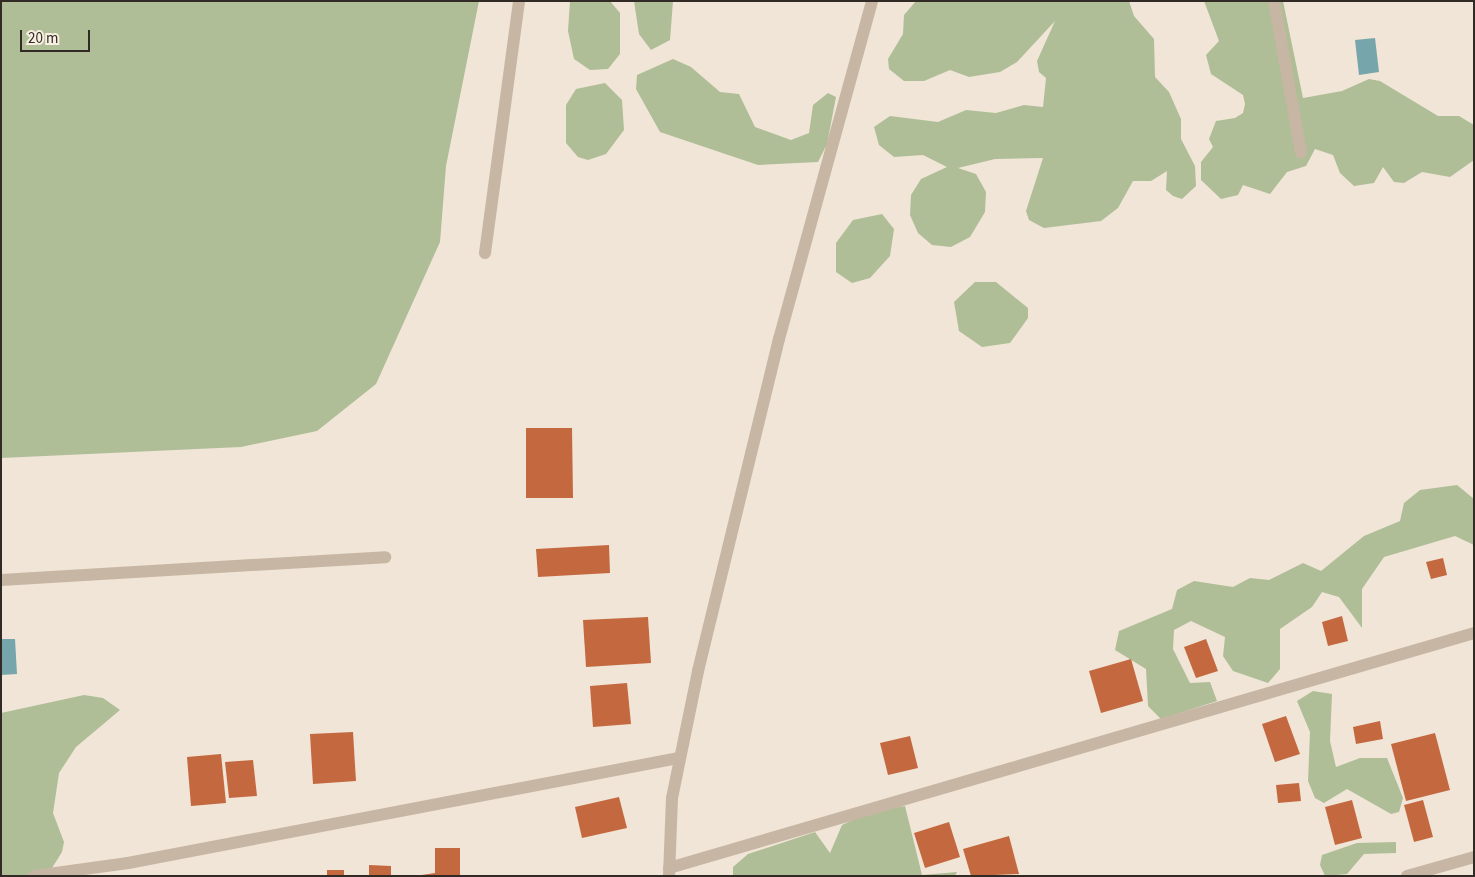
<!DOCTYPE html>
<html>
<head>
<meta charset="utf-8">
<style>
  body { margin:0 }
  #map { position:relative; width:1475px; height:877px; overflow:hidden; background:#f0e5d6; font-family:"Source Sans 3",sans-serif }
  div>[style] { position:absolute }
  .green>* { inset:0; background:#afbe97 }
  .water>* { inset:0; background:#76a6ac }
  .building>* { inset:0; background:#c46840 }
  .minor>* { height:12px; margin:-6px; padding:0 6px; transform-origin:6px; border-radius:6px; background:#c7b6a3 }
  span { translate:-50% -50%; white-space:nowrap; text-align:center; line-height:1.15; -webkit-text-stroke:4.5px #f8efe2; paint-order:stroke }
  .frame { position:absolute; inset:0; border:2px solid #322a25; pointer-events:none }
  .scale { position:absolute; left:20px; top:30px; width:70px; height:22px; box-sizing:border-box; border:2px solid #322a25; border-top:0; padding-left:6px; font-size:15px; line-height:18px; white-space:nowrap; color:#322a25; -webkit-text-stroke:4px #f8efe2; paint-order:stroke }
</style>
</head>
<body>
<div id="map">
  <div class="green">
    <div style="clip-path:polygon(1px 1px,479px 1px,446px 166px,440px 242px,376px 384px,317px 431px,241px 447px,1px 458px)"></div>
    <div style="clip-path:polygon(570px 1px,610px 1px,620px 13px,620px 54px,608px 69px,590px 70px,574px 59px,568px 31px)"></div>
    <div style="clip-path:polygon(634px 1px,673px 1px,670px 40px,651px 50px,639px 34px)"></div>
    <div style="clip-path:polygon(916px 1px,1129px 1px,1134px 16px,1154px 39px,1155px 77px,1169px 92px,1181px 119px,1181px 139px,1195px 166px,1196px 186px,1182px 199px,1173px 196px,1166px 190px,1167px 171px,1151px 181px,1133px 181px,1118px 208px,1101px 221px,1044px 228px,1029px 220px,1026px 211px,1043px 158px,995px 159px,958px 168px,976px 174px,986px 192px,985px 212px,970px 237px,951px 247px,932px 245px,918px 233px,910px 215px,911px 195px,921px 179px,947px 167px,923px 155px,894px 157px,879px 145px,874px 127px,890px 116px,938px 122px,966px 110px,996px 113px,1024px 105px,1043px 107px,1046px 78px,1039px 72px,1037px 61px,1055px 21px,1017px 62px,1000px 72px,969px 77px,950px 70px,924px 81px,904px 81px,889px 69px,888px 59px,903px 34px,904px 15px)"></div>
    <div style="clip-path:polygon(1204px 1px,1283px 1px,1303px 98px,1342px 91px,1369px 79px,1380px 81px,1438px 116px,1459px 116px,1474px 125px,1474px 160px,1450px 177px,1422px 172px,1404px 183px,1394px 182px,1383px 167px,1374px 183px,1354px 186px,1340px 173px,1333px 155px,1315px 149px,1306px 166px,1287px 172px,1270px 194px,1243px 185px,1238px 195px,1221px 199px,1201px 180px,1201px 162px,1213px 147px,1209px 139px,1216px 121px,1235px 118px,1243px 113px,1245px 104px,1243px 95px,1211px 74px,1206px 55px,1219px 41px)"></div>
    <div style="clip-path:polygon(673px 59px,691px 67px,720px 92px,739px 94px,755px 127px,791px 140px,809px 133px,813px 105px,828px 93px,836px 97px,827px 144px,818px 162px,758px 165px,660px 132px,636px 89px,637px 75px)"></div>
    <div style="clip-path:polygon(605px 83px,622px 100px,624px 130px,606px 154px,588px 160px,578px 157px,566px 143px,566px 105px,576px 89px)"></div>
    <div style="clip-path:polygon(882px 214px,894px 229px,890px 256px,870px 278px,852px 283px,836px 272px,836px 243px,853px 220px)"></div>
    <div style="clip-path:polygon(975px 282px,996px 282px,1028px 308px,1028px 318px,1010px 343px,982px 347px,959px 331px,954px 302px)"></div>
    <div style="clip-path:polygon(1457px 485px,1474px 499px,1474px 545px,1455px 536px,1384px 557px,1362px 589px,1362px 628px,1339px 597px,1322px 592px,1312px 607px,1280px 629px,1280px 669px,1268px 683px,1233px 671px,1223px 656px,1225px 637px,1191px 621px,1174px 630px,1173px 649px,1190px 683px,1210px 682px,1217px 701px,1161px 719px,1148px 706px,1146px 669px,1115px 650px,1119px 631px,1172px 609px,1177px 590px,1194px 581px,1233px 587px,1250px 578px,1269px 580px,1303px 563px,1321px 571px,1364px 536px,1400px 521px,1404px 503px,1420px 490px)"></div>
    <div style="clip-path:polygon(1313px 691px,1332px 694px,1330px 741px,1336px 767px,1360px 758px,1387px 758px,1403px 798px,1399px 812px,1391px 814px,1347px 789px,1324px 803px,1315px 798px,1308px 781px,1310px 732px,1297px 701px)"></div>
    <div style="clip-path:polygon(84px 695px,103px 698px,120px 710px,76px 747px,59px 773px,53px 813px,64px 842px,62px 852px,47px 876px,1px 876px,1px 713px)"></div>
    <div style="clip-path:polygon(905px 806px,922px 875px,957px 872px,955px 876px,733px 876px,733px 867px,748px 854px,815px 832px,830px 853px,842px 825px,870px 812px)"></div>
    <div style="clip-path:polygon(1396px 842px,1396px 853px,1364px 854px,1347px 874px,1325px 876px,1320px 865px,1322px 855px,1357px 843px)"></div>
  </div>
  <div class="water">
    <div style="clip-path:polygon(1375px 38px,1379px 72px,1359px 75px,1355px 40px)"></div>
    <div style="clip-path:polygon(1px 639px,15px 639px,17px 674px,1px 675px)"></div>
  </div>
  <div class="building">
    <div style="clip-path:polygon(526px 428px,572px 428px,573px 498px,526px 498px)"></div>
    <div style="clip-path:polygon(609px 545px,610px 573px,538px 577px,536px 549px)"></div>
    <div style="clip-path:polygon(1443px 558px,1447px 575px,1431px 579px,1426px 562px)"></div>
    <div style="clip-path:polygon(1342px 616px,1348px 641px,1328px 646px,1322px 622px)"></div>
    <div style="clip-path:polygon(648px 617px,651px 663px,586px 667px,583px 620px)"></div>
    <div style="clip-path:polygon(1206px 639px,1218px 671px,1196px 678px,1184px 647px)"></div>
    <div style="clip-path:polygon(1131px 659px,1143px 701px,1101px 713px,1089px 671px)"></div>
    <div style="clip-path:polygon(627px 683px,631px 724px,593px 727px,590px 686px)"></div>
    <div style="clip-path:polygon(1286px 716px,1300px 754px,1275px 762px,1262px 724px)"></div>
    <div style="clip-path:polygon(1380px 721px,1383px 739px,1356px 744px,1353px 727px)"></div>
    <div style="clip-path:polygon(353px 732px,356px 781px,313px 784px,310px 734px)"></div>
    <div style="clip-path:polygon(1435px 733px,1450px 790px,1406px 801px,1391px 744px)"></div>
    <div style="clip-path:polygon(910px 736px,918px 768px,888px 775px,880px 743px)"></div>
    <div style="clip-path:polygon(221px 754px,226px 803px,191px 806px,187px 757px)"></div>
    <div style="clip-path:polygon(253px 760px,257px 796px,229px 798px,225px 762px)"></div>
    <div style="clip-path:polygon(1299px 783px,1301px 801px,1278px 803px,1276px 785px)"></div>
    <div style="clip-path:polygon(619px 797px,627px 828px,582px 838px,575px 807px)"></div>
    <div style="clip-path:polygon(1352px 800px,1362px 838px,1335px 845px,1325px 807px)"></div>
    <div style="clip-path:polygon(1423px 800px,1433px 837px,1414px 842px,1404px 805px)"></div>
    <div style="clip-path:polygon(949px 822px,960px 857px,925px 868px,914px 833px)"></div>
    <div style="clip-path:polygon(1009px 836px,1019px 874px,971px 876px,963px 849px)"></div>
    <div style="clip-path:polygon(435px 848px,460px 848px,460px 876px,415px 876px,435px 873px)"></div>
    <div style="clip-path:polygon(369px 865px,391px 866px,391px 876px,369px 876px)"></div>
    <div style="clip-path:polygon(327px 870px,344px 870px,344px 876px,327px 876px)"></div>
  </div>
  <div class="minor">
    <div style="left:1274px;top:1px;width:154px;rotate:79.9deg"></div>
    <div style="left:485px;top:253px;width:254px;rotate:-82.3deg"></div>
    <div style="left:1px;top:580px;width:385px;rotate:-3.4deg"></div>
    <div style="left:669px;top:868px;width:839px;rotate:-16.27deg"></div>
    <div style="left:34px;top:876px;width:95px;rotate:-7.9deg"></div>
    <div style="left:128px;top:863px;width:561px;rotate:-10.79deg"></div>
    <div style="left:669px;top:876px;width:78px;rotate:-87.8deg"></div>
    <div style="left:672px;top:798px;width:130px;rotate:-78.4deg"></div>
    <div style="left:698px;top:671px;width:342px;rotate:-76.3deg"></div>
    <div style="left:779px;top:339px;width:351px;rotate:-74.6deg"></div>
    <div style="left:1407px;top:876px;width:70px;rotate:-15.8deg"></div>
  </div>
  <div class="frame"></div>
  <div class="scale">20 m</div>
</div>
</body>
</html>
